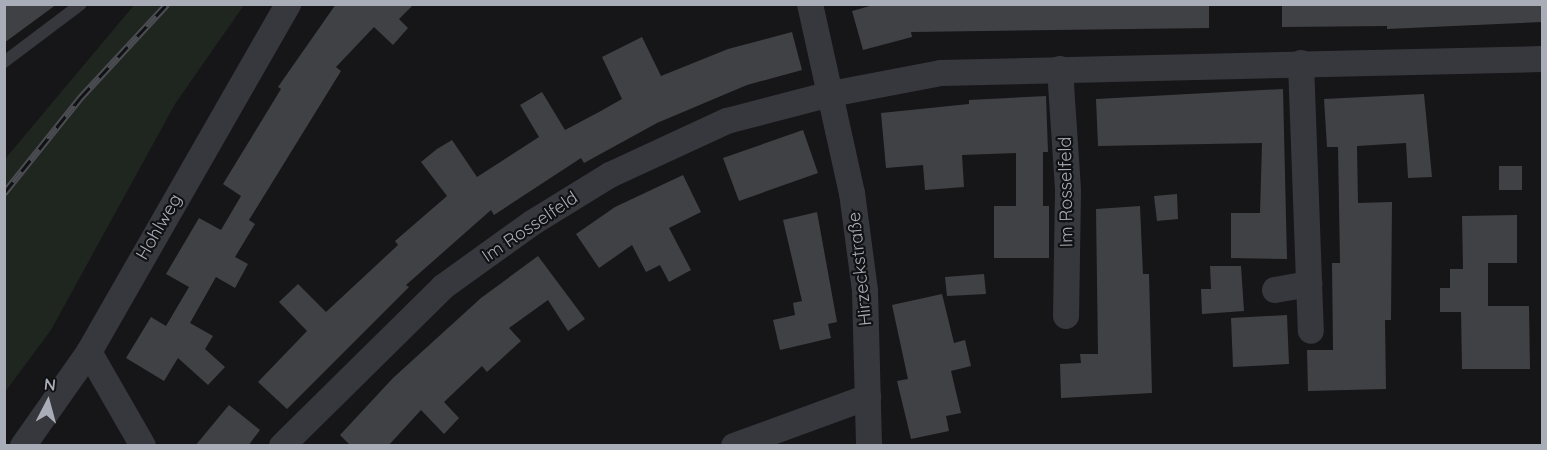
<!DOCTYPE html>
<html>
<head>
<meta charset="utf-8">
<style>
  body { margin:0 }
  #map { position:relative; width:1547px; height:450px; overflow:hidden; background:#161618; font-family:Quicksand,sans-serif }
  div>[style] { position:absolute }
  .green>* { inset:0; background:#1e261f }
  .building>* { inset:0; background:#404145 }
  .lane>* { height:12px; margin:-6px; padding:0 6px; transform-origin:6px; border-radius:6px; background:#37383d }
  .street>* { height:26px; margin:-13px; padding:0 13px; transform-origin:13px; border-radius:13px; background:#37383d }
  .rail>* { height:7px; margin-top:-3.5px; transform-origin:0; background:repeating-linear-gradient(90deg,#111113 0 14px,#4a4c52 0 28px); box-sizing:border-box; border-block:2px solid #4a4c52 }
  span { translate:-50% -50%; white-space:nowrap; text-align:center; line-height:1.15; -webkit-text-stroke:4.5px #111113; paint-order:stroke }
  .street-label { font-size:18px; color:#a8adb8 }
  .frame { position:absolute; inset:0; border:6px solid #a8adb8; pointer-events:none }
  .north { position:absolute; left:18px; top:372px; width:60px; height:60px; -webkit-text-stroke:4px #111113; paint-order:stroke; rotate:6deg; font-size:16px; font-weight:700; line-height:24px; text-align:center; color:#a8adb8 }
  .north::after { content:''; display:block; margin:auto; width:21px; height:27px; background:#a8adb8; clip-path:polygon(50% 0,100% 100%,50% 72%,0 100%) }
</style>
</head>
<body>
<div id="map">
  <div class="green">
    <div style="clip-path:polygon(135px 4px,244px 5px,175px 104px,51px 330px,5px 392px,5px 159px)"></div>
  </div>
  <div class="building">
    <div style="clip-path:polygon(4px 4px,57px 4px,4px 43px)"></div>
    <div style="clip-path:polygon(336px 4px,414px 4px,399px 19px,408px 28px,393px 45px,374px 27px,336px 67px,341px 71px,249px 220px,255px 224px,235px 257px,248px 264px,235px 288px,216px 277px,190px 323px,213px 336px,205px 349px,225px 367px,208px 385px,178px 358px,164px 381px,126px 358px,151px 317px,166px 326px,189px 287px,166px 274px,199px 218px,221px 230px,241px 196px,223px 184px,281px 89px,278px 87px)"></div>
    <div style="clip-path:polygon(877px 4px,1209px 4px,1209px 28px,911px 32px,912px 37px,863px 50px,852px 11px)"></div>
    <div style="clip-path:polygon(1282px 4px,1542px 4px,1542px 22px,1387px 29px,1387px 26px,1282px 27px)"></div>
    <div style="clip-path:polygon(792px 32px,802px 70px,747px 85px,657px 123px,584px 163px,581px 158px,494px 215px,491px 210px,406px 285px,409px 287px,287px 409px,258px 382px,307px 331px,279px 302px,298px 284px,326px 312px,398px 245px,395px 241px,447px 196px,421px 162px,437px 149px,452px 140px,477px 177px,539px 137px,520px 105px,542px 92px,565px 130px,599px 112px,622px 99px,602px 57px,642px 37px,661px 76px,728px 49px)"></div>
    <div style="clip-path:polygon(1283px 89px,1287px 259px,1231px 258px,1231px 213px,1260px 213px,1262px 143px,1098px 146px,1096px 99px)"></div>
    <div style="clip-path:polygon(1424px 94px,1432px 177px,1408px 178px,1406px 143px,1357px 146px,1358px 203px,1392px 202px,1391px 320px,1385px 320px,1386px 389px,1308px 391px,1307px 350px,1333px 350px,1332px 263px,1340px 263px,1338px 147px,1327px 147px,1324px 99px)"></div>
    <div style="clip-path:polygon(1046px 96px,1048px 152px,1043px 152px,1043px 206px,1049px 206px,1049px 258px,994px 258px,994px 206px,1016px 206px,1016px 153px,962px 155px,964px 187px,925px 190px,923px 165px,886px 168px,881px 113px,969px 104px,969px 100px)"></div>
    <div style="clip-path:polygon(803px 130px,818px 173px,739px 201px,723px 158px)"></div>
    <div style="clip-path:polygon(1499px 166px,1522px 166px,1522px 190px,1499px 190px)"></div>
    <div style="clip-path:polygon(683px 175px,701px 212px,669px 228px,691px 270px,669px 282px,660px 265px,646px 272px,632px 245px,599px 268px,576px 234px,615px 207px)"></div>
    <div style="clip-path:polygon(1177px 194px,1178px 219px,1157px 221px,1154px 196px)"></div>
    <div style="clip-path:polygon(1140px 206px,1143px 274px,1149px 274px,1152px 393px,1061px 398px,1060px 364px,1081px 363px,1080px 354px,1098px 354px,1096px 209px)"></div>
    <div style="clip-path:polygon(817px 212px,837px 322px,828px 324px,831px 338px,780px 350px,773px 320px,795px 315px,793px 303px,802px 301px,783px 220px)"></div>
    <div style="clip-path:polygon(1517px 215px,1517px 263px,1488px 263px,1488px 306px,1529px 306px,1530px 369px,1462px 369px,1461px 312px,1440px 312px,1440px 288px,1450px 288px,1450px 269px,1463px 269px,1462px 216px)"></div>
    <div style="clip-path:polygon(538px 256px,585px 319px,568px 331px,548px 300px,509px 328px,521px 341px,487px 372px,482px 366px,444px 402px,459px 418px,444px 434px,421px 410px,388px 446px,351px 446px,340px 435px,393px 378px,481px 298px)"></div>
    <div style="clip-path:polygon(1210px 266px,1241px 266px,1244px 311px,1202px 314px,1201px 289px,1211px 289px)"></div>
    <div style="clip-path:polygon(984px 274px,986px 294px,947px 296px,945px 277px)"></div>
    <div style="clip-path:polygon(942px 294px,954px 343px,965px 340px,971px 366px,951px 371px,961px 413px,946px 416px,949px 431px,911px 439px,897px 381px,908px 379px,892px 305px)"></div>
    <div style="clip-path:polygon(1287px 315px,1289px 364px,1233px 367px,1231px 318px)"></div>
    <div style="clip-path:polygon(229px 405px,260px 430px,248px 446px,195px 446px)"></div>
  </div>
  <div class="lane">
    <div style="left:4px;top:62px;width:96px;rotate:-37deg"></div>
  </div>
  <div class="street">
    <div style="left:810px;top:4px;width:194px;rotate:77.5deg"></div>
    <div style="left:852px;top:193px;width:99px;rotate:82.4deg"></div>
    <div style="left:865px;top:291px;width:155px;rotate:88.5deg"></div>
    <div style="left:1301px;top:63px;width:268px;rotate:87.9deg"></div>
    <div style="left:1060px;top:69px;width:122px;rotate:86.2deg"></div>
    <div style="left:1068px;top:191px;width:125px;rotate:90.9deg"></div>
    <div style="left:1275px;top:290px;width:35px;rotate:-10deg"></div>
    <div style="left:89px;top:352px;width:108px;rotate:60.1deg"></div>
    <div style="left:23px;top:446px;width:115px;rotate:-54.9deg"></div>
    <div style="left:89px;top:352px;width:401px;rotate:-60.2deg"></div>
    <div style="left:282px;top:446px;width:226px;rotate:-44.6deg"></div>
    <div style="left:443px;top:287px;width:110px;rotate:-35.7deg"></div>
    <div style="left:532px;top:223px;width:92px;rotate:-31.6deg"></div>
    <div style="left:610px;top:175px;width:129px;rotate:-24.8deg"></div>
    <div style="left:727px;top:121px;width:107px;rotate:-14.6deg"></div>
    <div style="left:831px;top:94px;width:112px;rotate:-10.8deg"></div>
    <div style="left:941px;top:73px;width:601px;rotate:-1.33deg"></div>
    <div style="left:734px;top:446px;width:143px;rotate:-20.1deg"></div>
  </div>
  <div class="rail">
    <div style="left:4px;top:193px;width:122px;rotate:-51.3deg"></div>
    <div style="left:80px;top:98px;width:128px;rotate:-47.2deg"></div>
  </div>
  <div class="street-label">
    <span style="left:1066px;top:192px;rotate:-91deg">Im Rosselfeld</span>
    <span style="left:159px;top:227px;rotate:-60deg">Hohlweg</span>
    <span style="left:530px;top:227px;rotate:-34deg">Im Rosselfeld</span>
    <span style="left:860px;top:269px;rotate:-96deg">Hirzeckstraße</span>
  </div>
  <div class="frame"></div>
  <div class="north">N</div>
</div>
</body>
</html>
